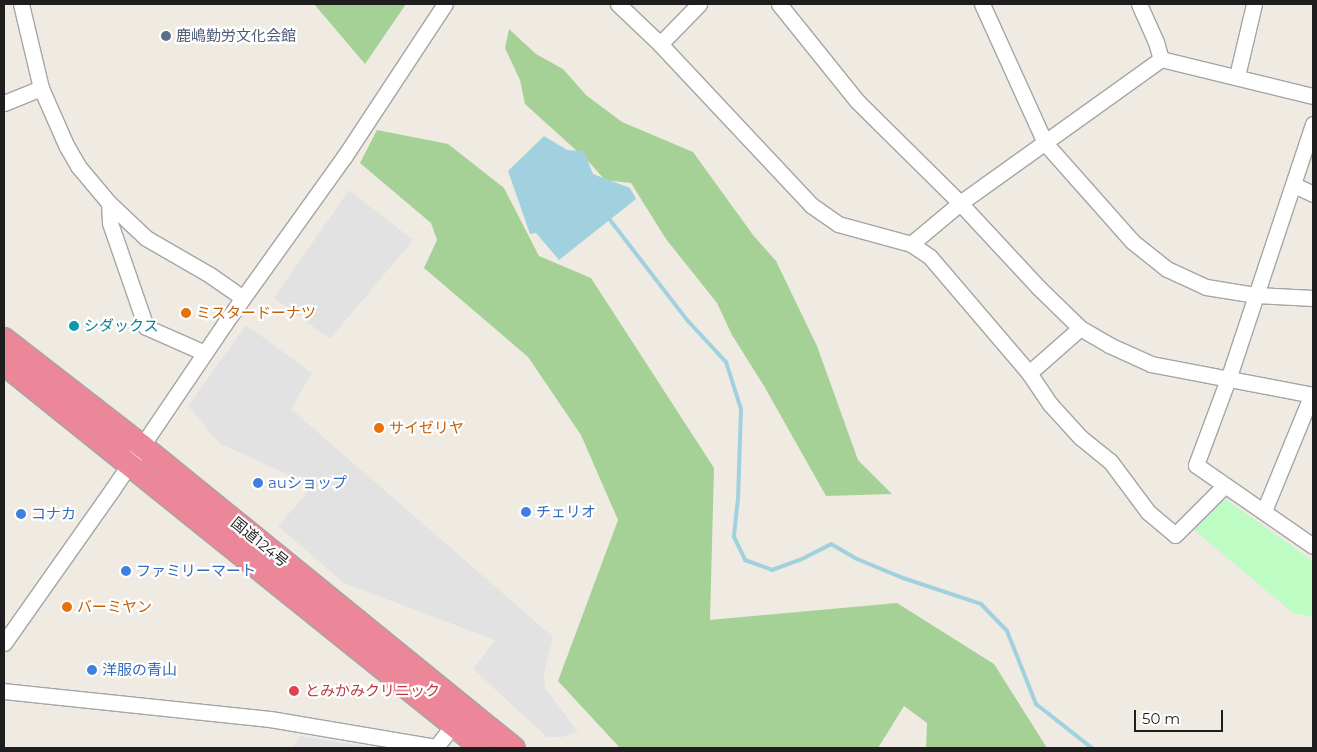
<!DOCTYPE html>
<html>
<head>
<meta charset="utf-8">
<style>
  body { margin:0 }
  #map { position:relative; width:1317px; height:752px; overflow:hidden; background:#efebe3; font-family:Montserrat,"Noto Sans JP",sans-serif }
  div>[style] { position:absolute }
  .forest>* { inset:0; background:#a6d196 }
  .park>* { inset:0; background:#bdfcc3 }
  .parking>* { inset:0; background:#e2e2e2 }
  .water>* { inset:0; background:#a1d1df }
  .stream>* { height:4px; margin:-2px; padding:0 2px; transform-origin:2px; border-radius:2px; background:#a1d1df }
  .roads { filter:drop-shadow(1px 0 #a5a5a5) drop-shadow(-1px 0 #a5a5a5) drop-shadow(0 1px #a5a5a5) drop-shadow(0 -1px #a5a5a5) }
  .minor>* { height:15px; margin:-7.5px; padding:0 7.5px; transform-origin:7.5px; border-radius:7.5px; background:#fff }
  .highway>* { height:22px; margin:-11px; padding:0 11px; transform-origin:11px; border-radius:11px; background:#eb8798 }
  .dots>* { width:14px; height:14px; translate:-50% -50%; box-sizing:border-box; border:2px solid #fff; border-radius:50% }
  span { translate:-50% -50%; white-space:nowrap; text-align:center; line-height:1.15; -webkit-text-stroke:4.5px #fff; paint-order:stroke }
  .service-label { font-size:15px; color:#4e5e75 }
  .left { translate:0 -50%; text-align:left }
  .food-label { font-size:15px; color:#c56008 }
  .culture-label { font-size:15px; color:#0d838f }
  .shop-label { font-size:15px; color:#366cbe }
  .street-label { font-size:15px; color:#1e1e1e }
  .health-label { font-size:15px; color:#be3a42 }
  .frame { position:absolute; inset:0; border:5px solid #1e1e1e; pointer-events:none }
  .scale { position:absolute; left:1134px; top:710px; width:89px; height:22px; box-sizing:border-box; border:2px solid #1e1e1e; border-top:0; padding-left:6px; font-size:15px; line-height:18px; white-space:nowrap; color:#1e1e1e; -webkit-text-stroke:4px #fff; paint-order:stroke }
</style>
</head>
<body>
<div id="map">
  <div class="forest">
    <div style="clip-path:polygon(314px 4px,406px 4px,365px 64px)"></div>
    <div style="clip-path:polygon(509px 29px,536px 54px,563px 69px,586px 95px,622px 122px,693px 152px,753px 235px,776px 261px,817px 346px,858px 460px,892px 494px,826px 496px,764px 386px,732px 335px,717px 303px,666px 239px,631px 183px,605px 180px,589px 162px,525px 104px,520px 80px,505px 48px)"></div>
    <div style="clip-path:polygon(377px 130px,448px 144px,504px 188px,539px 256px,591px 278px,714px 468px,710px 620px,897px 603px,994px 664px,1047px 748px,926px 748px,927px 723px,904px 706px,878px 748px,620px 748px,558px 681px,618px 520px,581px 435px,528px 357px,424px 268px,437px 240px,431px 223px,360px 163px)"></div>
  </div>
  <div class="park">
    <div style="clip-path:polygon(1224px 498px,1313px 561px,1313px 617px,1293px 613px,1193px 529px)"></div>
  </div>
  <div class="parking">
    <div style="clip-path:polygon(349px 190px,413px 240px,330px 339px,274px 298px)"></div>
    <div style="clip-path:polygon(246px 325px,312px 373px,291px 409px,553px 637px,544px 674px,545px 688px,578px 732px,562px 737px,547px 737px,473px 669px,495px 640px,344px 583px,278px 526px,313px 486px,219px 443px,188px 406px)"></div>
    <div style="clip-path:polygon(300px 736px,376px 748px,292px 748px)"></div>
  </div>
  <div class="water">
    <div style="clip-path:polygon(544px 136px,567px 150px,584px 151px,593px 174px,630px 188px,636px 199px,559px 260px,536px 233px,530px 234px,508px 171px)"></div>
  </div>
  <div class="stream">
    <div style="left:607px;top:216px;width:133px;rotate:52.4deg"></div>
    <div style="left:688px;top:321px;width:56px;rotate:47.2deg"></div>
    <div style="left:726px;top:362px;width:49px;rotate:72.3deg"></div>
    <div style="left:741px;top:409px;width:89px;rotate:91.9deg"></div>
    <div style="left:738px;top:498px;width:39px;rotate:96deg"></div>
    <div style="left:734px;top:537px;width:25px;rotate:64deg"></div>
    <div style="left:745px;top:560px;width:29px;rotate:20deg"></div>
    <div style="left:772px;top:570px;width:30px;rotate:-20deg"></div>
    <div style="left:800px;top:560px;width:35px;rotate:-27deg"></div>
    <div style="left:831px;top:544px;width:30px;rotate:30deg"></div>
    <div style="left:857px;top:559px;width:50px;rotate:22.4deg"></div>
    <div style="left:903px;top:578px;width:82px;rotate:18.4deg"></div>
    <div style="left:981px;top:604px;width:37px;rotate:46deg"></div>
    <div style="left:1007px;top:631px;width:79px;rotate:68.3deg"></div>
    <div style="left:1036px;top:704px;width:71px;rotate:38.2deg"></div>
  </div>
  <div class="roads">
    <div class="minor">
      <div style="left:21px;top:4px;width:86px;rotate:76.6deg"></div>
      <div style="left:41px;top:88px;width:62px;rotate:66.3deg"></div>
      <div style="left:66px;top:145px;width:24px;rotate:60deg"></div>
      <div style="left:78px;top:166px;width:48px;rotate:50deg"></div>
      <div style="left:109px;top:203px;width:51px;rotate:43.4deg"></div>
      <div style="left:146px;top:238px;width:74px;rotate:30deg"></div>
      <div style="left:210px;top:275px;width:40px;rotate:34.9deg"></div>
      <div style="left:618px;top:4px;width:58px;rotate:43.6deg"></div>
      <div style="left:660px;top:44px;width:221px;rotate:46.8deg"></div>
      <div style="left:811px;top:205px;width:33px;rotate:35deg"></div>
      <div style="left:838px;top:224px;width:76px;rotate:15.3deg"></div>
      <div style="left:911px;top:244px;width:23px;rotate:34deg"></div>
      <div style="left:930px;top:257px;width:153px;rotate:49.5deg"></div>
      <div style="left:1029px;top:373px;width:37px;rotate:56deg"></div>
      <div style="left:1050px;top:404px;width:45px;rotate:47.7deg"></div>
      <div style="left:1080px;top:437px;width:38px;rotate:39deg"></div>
      <div style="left:1110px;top:461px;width:64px;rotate:53.3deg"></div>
      <div style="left:1148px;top:512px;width:35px;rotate:40deg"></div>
      <div style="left:1175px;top:535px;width:69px;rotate:-45deg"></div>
      <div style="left:779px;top:4px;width:124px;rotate:51.2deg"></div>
      <div style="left:857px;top:101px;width:145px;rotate:44.7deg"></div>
      <div style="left:960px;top:203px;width:115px;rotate:47.1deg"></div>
      <div style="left:1038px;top:287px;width:59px;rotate:44.3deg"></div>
      <div style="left:1080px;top:328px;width:34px;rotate:30deg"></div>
      <div style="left:1109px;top:345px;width:46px;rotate:24.3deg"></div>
      <div style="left:1151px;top:364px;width:165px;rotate:10.8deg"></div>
      <div style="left:982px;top:4px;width:153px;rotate:65.6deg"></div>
      <div style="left:1045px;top:143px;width:132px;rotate:48.4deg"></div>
      <div style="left:1133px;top:242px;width:43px;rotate:38.5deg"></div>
      <div style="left:1167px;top:269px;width:43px;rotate:24.8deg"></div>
      <div style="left:1206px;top:287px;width:51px;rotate:9.1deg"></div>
      <div style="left:1256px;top:295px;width:57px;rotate:3deg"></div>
      <div style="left:1139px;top:4px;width:42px;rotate:65.9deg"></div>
      <div style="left:1156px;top:42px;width:18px;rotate:74deg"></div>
      <div style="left:660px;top:44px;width:56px;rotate:-45.7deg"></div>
      <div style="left:1237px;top:76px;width:74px;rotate:-76.7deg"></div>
      <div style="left:4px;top:103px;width:40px;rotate:-22deg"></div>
      <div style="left:1313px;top:124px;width:269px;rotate:108.4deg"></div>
      <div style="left:1228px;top:379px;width:92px;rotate:110.4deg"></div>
      <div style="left:1196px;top:465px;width:142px;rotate:34.7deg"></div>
      <div style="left:1294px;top:185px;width:21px;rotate:25deg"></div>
      <div style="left:109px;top:203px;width:20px;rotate:87deg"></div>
      <div style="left:110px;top:223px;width:110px;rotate:70.9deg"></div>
      <div style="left:146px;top:327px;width:64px;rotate:23.8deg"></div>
      <div style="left:911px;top:244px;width:64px;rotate:-39.9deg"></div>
      <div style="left:960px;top:203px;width:247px;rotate:-35.6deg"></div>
      <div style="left:1161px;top:59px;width:156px;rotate:13.7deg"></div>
      <div style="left:1029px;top:373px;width:68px;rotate:-41.4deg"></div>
      <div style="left:1264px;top:511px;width:126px;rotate:-67.7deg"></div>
      <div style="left:4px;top:643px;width:187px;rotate:-54.8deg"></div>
      <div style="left:112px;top:490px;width:202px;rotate:-55.9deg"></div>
      <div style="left:225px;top:323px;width:204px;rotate:-54.4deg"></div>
      <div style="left:344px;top:157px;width:183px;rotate:-56.6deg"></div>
      <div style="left:4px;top:691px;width:267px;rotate:6deg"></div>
      <div style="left:270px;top:719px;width:168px;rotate:9.6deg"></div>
      <div style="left:436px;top:747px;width:37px;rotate:-52deg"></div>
    </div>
    <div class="highway">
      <div style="left:4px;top:339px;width:175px;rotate:37.8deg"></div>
      <div style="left:142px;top:446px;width:479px;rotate:39.1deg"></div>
      <div style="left:4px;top:364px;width:613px;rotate:38.78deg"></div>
    </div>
  </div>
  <div class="dots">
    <div style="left:166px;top:36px;background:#5c6f8a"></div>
    <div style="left:186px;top:313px;background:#e8710a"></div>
    <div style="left:74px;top:326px;background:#0f9aa8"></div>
    <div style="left:379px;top:428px;background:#e8710a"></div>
    <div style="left:258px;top:483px;background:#3f7fe0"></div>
    <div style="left:526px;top:512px;background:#3f7fe0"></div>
    <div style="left:21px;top:514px;background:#3f7fe0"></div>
    <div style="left:126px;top:571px;background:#3f7fe0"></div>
    <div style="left:67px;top:607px;background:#e8710a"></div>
    <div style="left:92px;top:670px;background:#3f7fe0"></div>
    <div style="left:294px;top:691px;background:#e0444e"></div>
  </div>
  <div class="service-label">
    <span class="left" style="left:176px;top:36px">鹿嶋勤労文化会館</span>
  </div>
  <div class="food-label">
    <span class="left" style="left:196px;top:313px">ミスタードーナツ</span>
    <span class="left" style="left:389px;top:428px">サイゼリヤ</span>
    <span class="left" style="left:77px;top:607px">バーミヤン</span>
  </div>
  <div class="culture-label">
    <span class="left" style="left:84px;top:326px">シダックス</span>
  </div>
  <div class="shop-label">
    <span class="left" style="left:268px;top:483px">auショップ</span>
    <span class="left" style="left:536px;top:512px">チェリオ</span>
    <span class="left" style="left:31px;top:514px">コナカ</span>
    <span class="left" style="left:136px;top:571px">ファミリーマート</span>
    <span class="left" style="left:102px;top:670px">洋服の青山</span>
  </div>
  <div class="street-label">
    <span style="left:260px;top:542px;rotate:39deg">国道124号</span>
  </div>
  <div class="health-label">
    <span class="left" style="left:305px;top:691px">とみかみクリニック</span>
  </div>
  <div class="frame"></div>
  <div class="scale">50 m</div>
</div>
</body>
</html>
